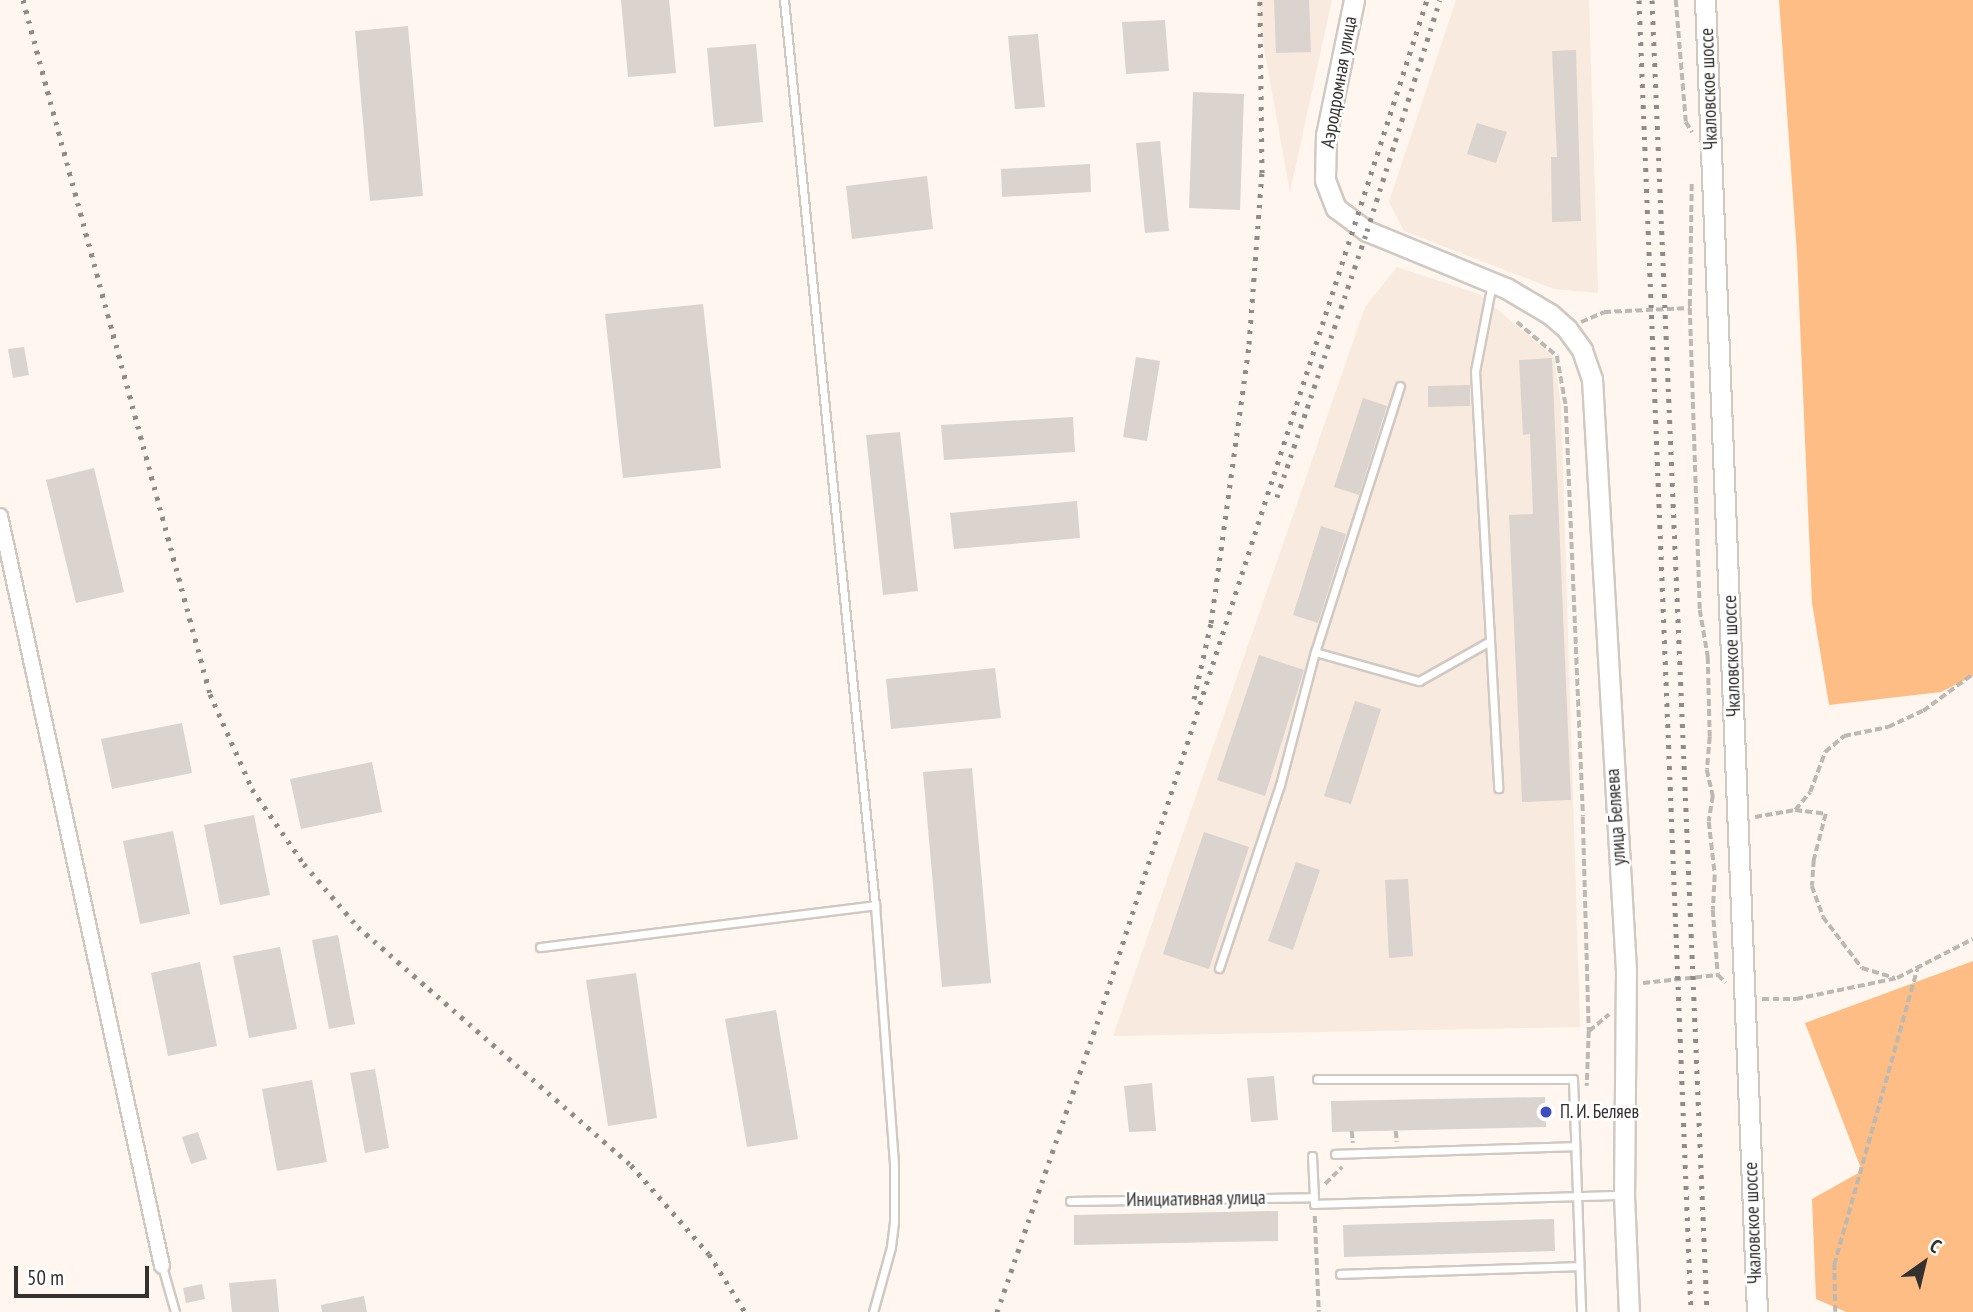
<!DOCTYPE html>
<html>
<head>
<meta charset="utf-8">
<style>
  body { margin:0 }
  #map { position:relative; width:1973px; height:1312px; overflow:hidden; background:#fef6ef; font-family:"PT Sans Narrow",sans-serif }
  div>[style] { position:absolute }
  .built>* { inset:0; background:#f8eade }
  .green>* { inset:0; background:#fdbd84 }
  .building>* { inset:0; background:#dbd3cd }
  .path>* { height:3.5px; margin-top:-1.75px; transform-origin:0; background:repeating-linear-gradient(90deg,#beb8b2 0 7px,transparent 0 10.5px) }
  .roads { filter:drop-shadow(2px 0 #d0c9c2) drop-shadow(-2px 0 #d0c9c2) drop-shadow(0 2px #d0c9c2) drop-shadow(0 -2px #d0c9c2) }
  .lane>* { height:7px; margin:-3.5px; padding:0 3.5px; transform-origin:3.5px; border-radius:3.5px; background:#fff }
  .street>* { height:14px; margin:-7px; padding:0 7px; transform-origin:7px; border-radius:7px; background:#fff }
  .secondary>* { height:19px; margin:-9.5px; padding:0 9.5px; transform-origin:9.5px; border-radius:9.5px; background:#fff }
  .rail>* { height:5px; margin-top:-2.5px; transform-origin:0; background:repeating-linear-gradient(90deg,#908b86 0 3.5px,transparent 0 10.5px) }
  .dots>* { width:19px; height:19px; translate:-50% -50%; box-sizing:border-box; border:4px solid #fff; border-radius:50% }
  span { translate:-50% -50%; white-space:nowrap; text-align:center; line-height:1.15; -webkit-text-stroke:5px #fff; paint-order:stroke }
  .street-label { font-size:19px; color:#34312f }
  .poi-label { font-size:19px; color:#34312f }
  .left { translate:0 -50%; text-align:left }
  .north { position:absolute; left:1889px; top:1228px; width:70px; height:70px; -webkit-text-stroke:5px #fff; paint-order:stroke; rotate:34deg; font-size:19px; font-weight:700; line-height:28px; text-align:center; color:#34312f }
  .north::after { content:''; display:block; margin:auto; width:24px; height:32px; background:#34312f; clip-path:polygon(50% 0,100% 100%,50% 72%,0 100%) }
  .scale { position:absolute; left:14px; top:1266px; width:135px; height:32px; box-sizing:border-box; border:4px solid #34312f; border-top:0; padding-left:9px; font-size:21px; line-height:24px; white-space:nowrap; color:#34312f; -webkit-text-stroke:5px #fff; paint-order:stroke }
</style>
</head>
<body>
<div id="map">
  <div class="built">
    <div style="clip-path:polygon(1258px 0,1332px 0,1290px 192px,1262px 37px)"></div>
    <div style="clip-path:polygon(1456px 0,1589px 0,1598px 293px,1554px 289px,1404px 231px,1389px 202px)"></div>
    <div style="clip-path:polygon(1397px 267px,1479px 294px,1554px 357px,1561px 405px,1580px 1027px,1113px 1036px,1365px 307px)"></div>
  </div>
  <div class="green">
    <div style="clip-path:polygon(1779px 0,1973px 0,1973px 676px,1941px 692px,1829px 705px,1812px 603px,1797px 254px)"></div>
    <div style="clip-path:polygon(1973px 961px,1973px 1312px,1846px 1312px,1816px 1299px,1812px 1199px,1862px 1171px,1805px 1023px)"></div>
  </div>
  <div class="building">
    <div style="clip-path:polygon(621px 0,669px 0,676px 73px,628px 77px)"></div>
    <div style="clip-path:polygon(1274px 0,1309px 0,1311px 52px,1276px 53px)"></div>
    <div style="clip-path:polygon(1165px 20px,1169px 71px,1126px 74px,1122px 22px)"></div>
    <div style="clip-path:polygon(408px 26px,423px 196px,370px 201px,355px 31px)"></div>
    <div style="clip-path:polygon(1038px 34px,1045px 107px,1015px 109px,1008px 36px)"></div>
    <div style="clip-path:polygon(756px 44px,763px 122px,714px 127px,707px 48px)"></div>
    <div style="clip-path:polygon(1576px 50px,1581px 221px,1552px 222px,1551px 157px,1557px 157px,1552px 51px)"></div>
    <div style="clip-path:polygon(1193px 92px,1244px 94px,1240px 210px,1189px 208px)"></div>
    <div style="clip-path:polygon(1477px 123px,1507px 132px,1496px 163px,1467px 154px)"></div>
    <div style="clip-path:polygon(1160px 141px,1169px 231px,1145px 233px,1136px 143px)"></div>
    <div style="clip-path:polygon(1090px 164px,1091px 192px,1002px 197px,1001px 169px)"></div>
    <div style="clip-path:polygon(927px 176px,933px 229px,852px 239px,846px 186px)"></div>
    <div style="clip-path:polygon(703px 304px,721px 468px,623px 478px,605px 314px)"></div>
    <div style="clip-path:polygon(24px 347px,29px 375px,13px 378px,8px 349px)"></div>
    <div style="clip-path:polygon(1136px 357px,1160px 361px,1147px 441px,1123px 437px)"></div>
    <div style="clip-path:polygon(1552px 358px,1571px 800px,1522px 802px,1509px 515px,1533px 514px,1530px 434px,1523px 435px,1519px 360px)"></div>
    <div style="clip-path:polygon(1470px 385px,1470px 406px,1428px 407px,1428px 386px)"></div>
    <div style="clip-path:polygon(1363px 398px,1387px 406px,1359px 495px,1334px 487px)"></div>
    <div style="clip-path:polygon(1073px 417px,1075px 452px,944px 460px,941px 425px)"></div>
    <div style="clip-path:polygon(900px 432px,918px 591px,883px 595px,866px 435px)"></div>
    <div style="clip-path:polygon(94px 468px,124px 592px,76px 603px,46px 480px)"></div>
    <div style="clip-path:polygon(1077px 501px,1080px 538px,954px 549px,950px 513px)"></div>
    <div style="clip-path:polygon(1321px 526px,1346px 534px,1318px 623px,1293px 615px)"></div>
    <div style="clip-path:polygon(1259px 655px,1304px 670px,1265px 796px,1217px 780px)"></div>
    <div style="clip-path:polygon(995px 668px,1001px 718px,891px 729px,886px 679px)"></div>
    <div style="clip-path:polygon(1355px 701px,1381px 709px,1351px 804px,1324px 796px)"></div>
    <div style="clip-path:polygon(182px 723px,192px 773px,112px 789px,101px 739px)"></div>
    <div style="clip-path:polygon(372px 762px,382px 812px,301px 829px,290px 779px)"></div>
    <div style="clip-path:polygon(972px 768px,991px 983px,942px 987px,923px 772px)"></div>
    <div style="clip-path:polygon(254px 815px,270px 895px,220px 905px,204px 825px)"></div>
    <div style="clip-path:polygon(173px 831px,190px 914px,140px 924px,123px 841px)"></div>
    <div style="clip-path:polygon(1204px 832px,1249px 847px,1209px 969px,1163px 954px)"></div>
    <div style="clip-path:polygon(1296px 862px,1320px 870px,1293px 950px,1268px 941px)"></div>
    <div style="clip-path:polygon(1408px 879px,1413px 956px,1389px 958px,1385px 880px)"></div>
    <div style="clip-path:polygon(338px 935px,355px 1024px,329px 1029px,312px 940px)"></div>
    <div style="clip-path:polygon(280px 947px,297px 1029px,249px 1038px,233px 956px)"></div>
    <div style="clip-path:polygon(200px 962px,217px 1046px,168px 1056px,151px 973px)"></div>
    <div style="clip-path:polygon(636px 973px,657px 1118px,608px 1126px,586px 980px)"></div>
    <div style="clip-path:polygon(776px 1010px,798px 1139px,747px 1147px,725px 1019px)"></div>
    <div style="clip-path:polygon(375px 1069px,389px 1148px,365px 1153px,350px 1073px)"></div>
    <div style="clip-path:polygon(1274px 1076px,1278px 1120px,1251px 1122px,1247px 1078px)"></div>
    <div style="clip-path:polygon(312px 1080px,327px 1162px,277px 1171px,262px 1089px)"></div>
    <div style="clip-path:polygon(1152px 1083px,1156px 1131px,1129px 1132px,1124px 1086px)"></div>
    <div style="clip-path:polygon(1545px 1097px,1546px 1127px,1332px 1132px,1331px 1101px)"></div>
    <div style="clip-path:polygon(198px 1132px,207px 1159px,191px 1164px,182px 1137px)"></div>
    <div style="clip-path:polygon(1278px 1211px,1278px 1241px,1074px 1245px,1074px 1215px)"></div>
    <div style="clip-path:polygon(1554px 1219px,1555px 1251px,1344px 1257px,1343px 1225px)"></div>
    <div style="clip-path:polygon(276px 1279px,279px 1312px,232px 1312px,229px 1283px)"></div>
    <div style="clip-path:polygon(202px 1284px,205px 1299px,186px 1303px,183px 1288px)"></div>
    <div style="clip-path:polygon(364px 1296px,367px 1312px,322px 1312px,321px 1305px)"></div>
  </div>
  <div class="path">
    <div style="left:1676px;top:0;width:122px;rotate:85.3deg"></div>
    <div style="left:1686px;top:122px;width:12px;rotate:59deg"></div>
    <div style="left:1692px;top:184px;width:124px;rotate:90.9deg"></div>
    <div style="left:1690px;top:308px;width:302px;rotate:88.1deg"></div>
    <div style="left:1700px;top:610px;width:48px;rotate:80.3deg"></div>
    <div style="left:1708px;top:657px;width:80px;rotate:88.6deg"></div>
    <div style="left:1710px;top:737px;width:33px;rotate:95deg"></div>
    <div style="left:1707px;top:770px;width:27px;rotate:77deg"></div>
    <div style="left:1713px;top:796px;width:26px;rotate:99deg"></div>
    <div style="left:1709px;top:822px;width:53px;rotate:83.5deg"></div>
    <div style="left:1715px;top:875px;width:35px;rotate:93deg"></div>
    <div style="left:1713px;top:910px;width:65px;rotate:85.6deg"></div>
    <div style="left:1517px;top:322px;width:52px;rotate:40.4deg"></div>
    <div style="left:1557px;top:356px;width:51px;rotate:79.8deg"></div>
    <div style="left:1566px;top:406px;width:411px;rotate:87.6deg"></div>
    <div style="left:1583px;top:817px;width:214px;rotate:88.4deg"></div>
    <div style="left:1589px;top:1031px;width:55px;rotate:92.1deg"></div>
    <div style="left:1581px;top:322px;width:25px;rotate:-23deg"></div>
    <div style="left:1604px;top:312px;width:86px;rotate:-2.7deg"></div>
    <div style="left:1795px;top:810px;width:31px;rotate:7deg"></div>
    <div style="left:1826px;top:814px;width:48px;rotate:104.6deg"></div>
    <div style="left:1814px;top:860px;width:26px;rotate:94deg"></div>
    <div style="left:1812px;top:886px;width:33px;rotate:70deg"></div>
    <div style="left:1823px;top:917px;width:64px;rotate:52.6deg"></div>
    <div style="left:1862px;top:968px;width:34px;rotate:17deg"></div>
    <div style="left:1755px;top:817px;width:41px;rotate:-9.9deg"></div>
    <div style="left:1795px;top:810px;width:23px;rotate:-50deg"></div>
    <div style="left:1810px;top:792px;width:43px;rotate:-69.4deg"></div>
    <div style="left:1825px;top:752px;width:25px;rotate:-40deg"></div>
    <div style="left:1844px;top:736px;width:45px;rotate:-11.6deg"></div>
    <div style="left:1888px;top:727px;width:38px;rotate:-25deg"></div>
    <div style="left:1923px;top:711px;width:62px;rotate:-36.5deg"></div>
    <div style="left:1643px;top:983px;width:75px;rotate:-6.1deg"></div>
    <div style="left:1718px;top:975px;width:11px;rotate:45deg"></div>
    <div style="left:1762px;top:999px;width:34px"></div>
    <div style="left:1796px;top:999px;width:103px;rotate:-11.7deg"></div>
    <div style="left:1897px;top:978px;width:85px;rotate:-27.2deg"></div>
    <div style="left:1589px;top:1031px;width:26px;rotate:-40deg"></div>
    <div style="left:1352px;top:1131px;width:12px;rotate:85deg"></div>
    <div style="left:1396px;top:1131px;width:11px;rotate:85deg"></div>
    <div style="left:1325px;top:1184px;width:24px;rotate:-45deg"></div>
    <div style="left:1315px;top:1216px;width:96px;rotate:87.6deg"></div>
    <div style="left:1835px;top:1312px;width:47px;rotate:-91.2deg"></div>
    <div style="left:1834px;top:1265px;width:307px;rotate:-74.3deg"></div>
  </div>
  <div class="roads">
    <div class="lane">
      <div style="left:784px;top:0;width:910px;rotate:84.26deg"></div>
      <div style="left:875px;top:905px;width:260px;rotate:85.8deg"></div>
      <div style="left:894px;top:1164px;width:58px;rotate:90deg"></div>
      <div style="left:894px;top:1222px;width:25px;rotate:97deg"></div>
      <div style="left:891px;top:1247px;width:67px;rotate:105.5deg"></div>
      <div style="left:1492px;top:283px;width:90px;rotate:100.9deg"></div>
      <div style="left:1475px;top:371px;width:418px;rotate:86.8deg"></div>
      <div style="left:1315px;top:652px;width:108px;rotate:15.6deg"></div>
      <div style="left:1419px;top:681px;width:81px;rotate:-29.4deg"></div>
      <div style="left:540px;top:947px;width:338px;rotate:-7.1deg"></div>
      <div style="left:1219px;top:968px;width:193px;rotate:-71.6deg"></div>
      <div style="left:1280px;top:785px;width:138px;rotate:-75.3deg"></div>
      <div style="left:1315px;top:652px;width:279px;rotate:-72.3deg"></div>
      <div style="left:1317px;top:1079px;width:256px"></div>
      <div style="left:1573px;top:1079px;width:233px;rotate:88deg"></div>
      <div style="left:1335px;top:1154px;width:240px;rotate:-1.9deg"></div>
      <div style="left:1312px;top:1156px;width:41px;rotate:87.2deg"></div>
      <div style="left:1070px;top:1201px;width:244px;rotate:-0.9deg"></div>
      <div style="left:1314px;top:1197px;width:7px;rotate:90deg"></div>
      <div style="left:1314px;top:1204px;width:307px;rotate:-1.7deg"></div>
      <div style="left:162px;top:1266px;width:48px;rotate:74.2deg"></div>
      <div style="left:1340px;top:1274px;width:239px;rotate:-1.9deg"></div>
    </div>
    <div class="street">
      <div style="left:0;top:516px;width:767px;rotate:77.81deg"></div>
    </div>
    <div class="secondary">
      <div style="left:1354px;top:0;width:138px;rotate:101.7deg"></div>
      <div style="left:1326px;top:135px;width:45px;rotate:91.3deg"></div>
      <div style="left:1325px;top:180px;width:30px;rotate:69deg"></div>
      <div style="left:1336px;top:208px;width:39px;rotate:37deg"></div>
      <div style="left:1367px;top:231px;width:150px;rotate:22.3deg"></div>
      <div style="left:1506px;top:288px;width:51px;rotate:30.6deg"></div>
      <div style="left:1550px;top:314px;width:23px;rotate:41deg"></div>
      <div style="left:1567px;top:329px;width:26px;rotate:54deg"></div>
      <div style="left:1582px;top:350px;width:31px;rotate:71deg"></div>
      <div style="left:1592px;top:379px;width:593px;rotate:86.71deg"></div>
      <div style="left:1626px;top:971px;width:224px;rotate:90.5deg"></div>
      <div style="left:1624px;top:1195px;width:117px;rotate:87.6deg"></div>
      <div style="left:1705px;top:0;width:1313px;rotate:87.73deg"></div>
    </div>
  </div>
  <div class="rail">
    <div style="left:23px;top:0;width:719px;rotate:74.92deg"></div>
    <div style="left:210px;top:694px;width:104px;rotate:66.1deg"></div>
    <div style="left:252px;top:789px;width:91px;rotate:55.3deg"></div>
    <div style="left:304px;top:864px;width:83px;rotate:49.4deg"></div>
    <div style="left:358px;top:927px;width:362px;rotate:41.1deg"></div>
    <div style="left:631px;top:1165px;width:118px;rotate:48.8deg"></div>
    <div style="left:709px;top:1254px;width:68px;rotate:58.2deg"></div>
    <div style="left:1639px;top:0;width:1313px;rotate:87.73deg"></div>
    <div style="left:1652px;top:0;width:1313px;rotate:87.6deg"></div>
    <div style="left:1277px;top:497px;width:281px;rotate:-71.3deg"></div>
    <div style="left:1367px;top:231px;width:242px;rotate:-72.5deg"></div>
    <div style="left:1194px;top:699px;width:78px;rotate:-77.4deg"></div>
    <div style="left:1211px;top:623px;width:282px;rotate:-82.2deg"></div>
    <div style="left:1249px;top:344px;width:171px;rotate:-85.7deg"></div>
    <div style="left:1262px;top:173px;width:173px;rotate:-90.7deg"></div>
    <div style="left:997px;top:1312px;width:315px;rotate:-70.9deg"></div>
    <div style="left:1100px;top:1014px;width:1065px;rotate:-72.13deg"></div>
  </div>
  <div class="dots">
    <div style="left:1546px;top:1112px;background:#3f4dc0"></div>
  </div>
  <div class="street-label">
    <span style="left:1339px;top:82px;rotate:-80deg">Аэродромная улица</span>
    <span style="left:1709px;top:89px;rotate:-92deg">Чкаловское шоссе</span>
    <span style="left:1732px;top:656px;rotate:-92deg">Чкаловское шоссе</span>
    <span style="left:1616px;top:817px;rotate:-94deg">улица Беляева</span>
    <span style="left:1196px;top:1199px;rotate:-1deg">Инициативная улица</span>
    <span style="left:1753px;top:1223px;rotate:-92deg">Чкаловское шоссе</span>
  </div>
  <div class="poi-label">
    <span class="left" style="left:1560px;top:1112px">П. И. Беляев</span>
  </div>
  <div class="north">С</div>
  <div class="scale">50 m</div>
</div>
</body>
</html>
